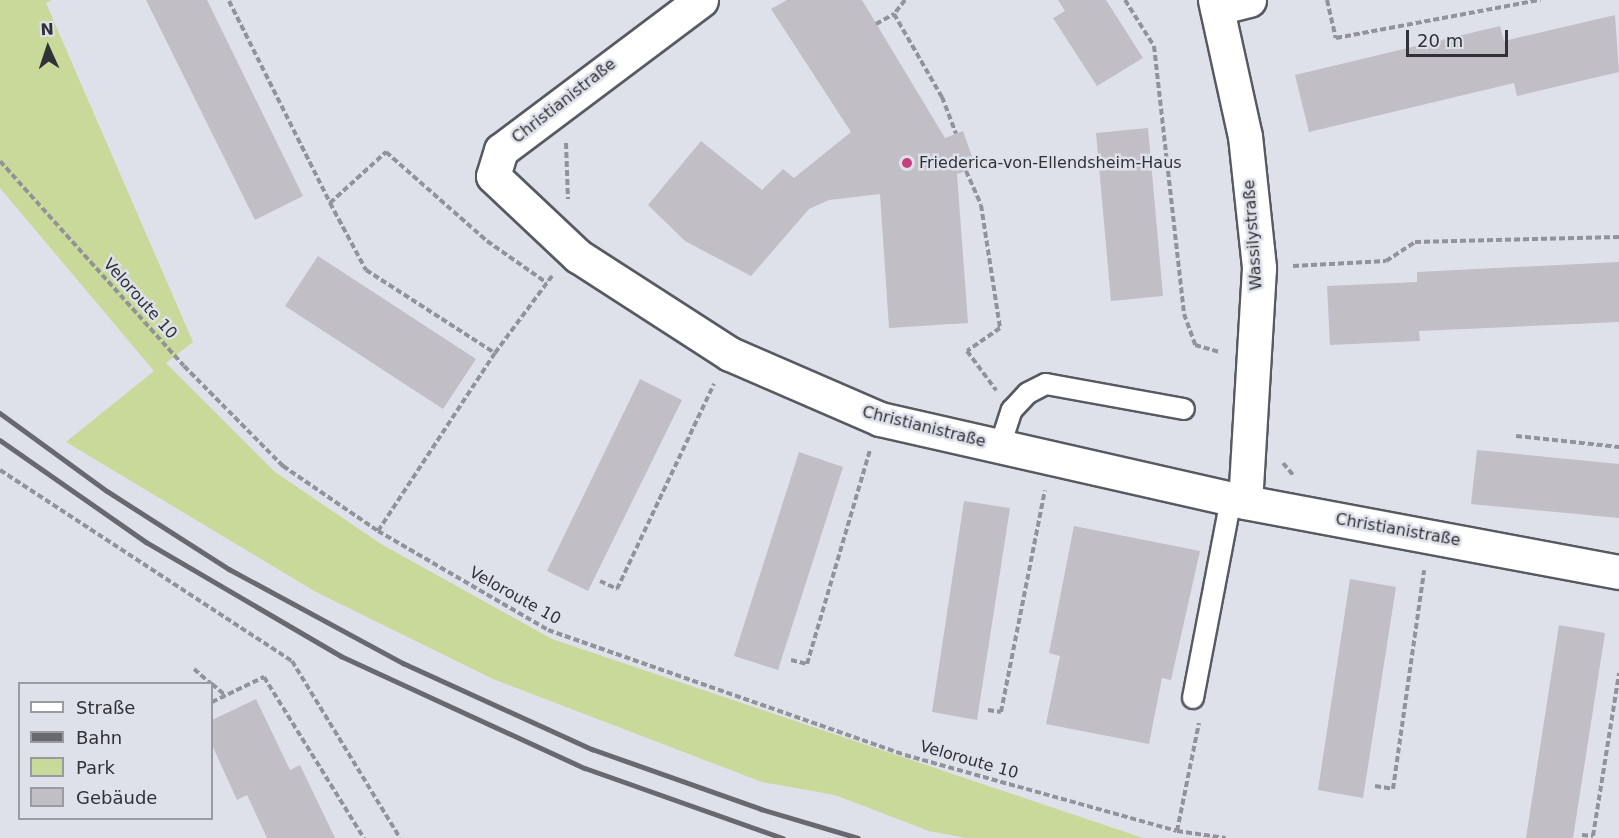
<!DOCTYPE html>
<html>
<head>
<meta charset="utf-8">
<style>
  body { margin:0 }
  #map { position:relative; width:1619px; height:838px; overflow:hidden; background:#dee1ea; font-family:"DejaVu Sans",sans-serif }
  div>[style] { position:absolute }
  .green>* { inset:0; background:#c8d99a }
  .building>* { inset:0; background:#c1bec6 }
  .path>* { height:4px; margin-top:-2px; transform-origin:0; background:repeating-linear-gradient(90deg,#919399 0 6px,transparent 0 9px) }
  .roads { filter:drop-shadow(2px 0 #585a62) drop-shadow(-2px 0 #585a62) drop-shadow(0 2px #585a62) drop-shadow(0 -2px #585a62) }
  .lane>* { height:20px; margin:-10px; padding:0 10px; transform-origin:10px; border-radius:10px; background:#fff }
  .street>* { height:33px; margin:-16.5px; padding:0 16.5px; transform-origin:16.5px; border-radius:16.5px; background:#fff }
  .rail>* { height:4.5px; margin:-2.25px; padding:0 2.25px; transform-origin:2.25px; border-radius:2.25px; background:#68696e }
  .dots>* { width:16px; height:16px; translate:-50% -50%; box-sizing:border-box; border:3px solid #dee1ea; border-radius:50% }
  span { translate:-50% -50%; white-space:nowrap; text-align:center; line-height:1.15; -webkit-text-stroke:5px #dee1ea; paint-order:stroke }
  .street-label { font-size:16px; color:#313235 }
  .poi-label { font-size:16px; color:#313235 }
  .left { translate:0 -50%; text-align:left }
  .legend { position:absolute; left:18px; top:682px; width:195px; height:138px; box-sizing:border-box; background:#dee1ea; border:2px solid #999ba2; margin:0; padding:8px 10px; list-style:none; font-size:18px; color:#313235 }
  .legend li { display:flex; align-items:center; gap:12px; height:30px }
  .legend b { width:30px; border:2px solid #999ba2 }
  .north { position:absolute; left:18px; top:18px; width:60px; height:60px; -webkit-text-stroke:4px #dee1ea; paint-order:stroke; rotate:357deg; font-size:16px; font-weight:700; line-height:24px; text-align:center; color:#313235 }
  .north::after { content:''; display:block; margin:auto; width:21px; height:27px; background:#313235; clip-path:polygon(50% 0,100% 100%,50% 72%,0 100%) }
  .scale { position:absolute; left:1406px; top:30px; width:102px; height:27px; box-sizing:border-box; border:3px solid #313235; border-top:0; padding-left:8px; font-size:18px; line-height:21px; white-space:nowrap; color:#313235; -webkit-text-stroke:4px #dee1ea; paint-order:stroke }
</style>
</head>
<body>
<div id="map">
  <div class="green">
    <div style="clip-path:polygon(0 0,52px 0,46px 3px,193px 342px,166px 363px,275px 472px,381px 544px,552px 639px,1143px 838px,966px 838px,929px 831px,835px 795px,762px 782px,493px 679px,316px 592px,66px 442px,154px 371px,0 188px)"></div>
  </div>
  <div class="building">
    <div style="clip-path:polygon(146px 0,207px 0,303px 196px,255px 220px)"></div>
    <div style="clip-path:polygon(787px 0,862px 0,945px 138px,963px 131px,976px 168px,957px 174px,968px 323px,889px 328px,880px 194px,829px 200px,809px 209px,751px 276px,685px 241px,648px 205px,701px 141px,762px 190px,783px 169px,794px 178px,851px 132px,771px 9px)"></div>
    <div style="clip-path:polygon(1058px 0,1106px 0,1143px 58px,1097px 86px,1053px 18px,1065px 11px)"></div>
    <div style="clip-path:polygon(1615px 15px,1619px 72px,1517px 96px,1514px 83px,1309px 132px,1295px 75px,1500px 26px,1504px 41px)"></div>
    <div style="clip-path:polygon(1148px 128px,1163px 296px,1111px 301px,1096px 133px)"></div>
    <div style="clip-path:polygon(318px 256px,476px 359px,443px 409px,285px 306px)"></div>
    <div style="clip-path:polygon(1619px 262px,1619px 322px,1419px 331px,1420px 341px,1330px 345px,1327px 286px,1417px 282px,1417px 272px)"></div>
    <div style="clip-path:polygon(640px 379px,682px 400px,588px 591px,547px 571px)"></div>
    <div style="clip-path:polygon(1477px 450px,1619px 464px,1619px 518px,1471px 504px)"></div>
    <div style="clip-path:polygon(799px 452px,843px 467px,778px 670px,734px 656px)"></div>
    <div style="clip-path:polygon(964px 501px,1010px 508px,977px 720px,932px 712px)"></div>
    <div style="clip-path:polygon(1074px 526px,1200px 551px,1171px 680px,1162px 678px,1149px 744px,1046px 724px,1060px 656px,1049px 653px)"></div>
    <div style="clip-path:polygon(1350px 579px,1396px 587px,1363px 798px,1318px 790px)"></div>
    <div style="clip-path:polygon(1559px 625px,1605px 633px,1573px 838px,1526px 838px)"></div>
    <div style="clip-path:polygon(256px 699px,290px 770px,300px 765px,335px 838px,267px 838px,247px 795px,237px 800px,212px 745px,212px 720px)"></div>
  </div>
  <div class="path">
    <div style="left:905px;top:0;width:18px;rotate:128deg"></div>
    <div style="left:894px;top:14px;width:96px;rotate:60deg"></div>
    <div style="left:942px;top:97px;width:39px;rotate:69deg"></div>
    <div style="left:1125px;top:0;width:54px;rotate:57.8deg"></div>
    <div style="left:1154px;top:46px;width:270px;rotate:83.6deg"></div>
    <div style="left:1184px;top:314px;width:33px;rotate:70deg"></div>
    <div style="left:1195px;top:345px;width:26px;rotate:16deg"></div>
    <div style="left:1327px;top:0;width:39px;rotate:77deg"></div>
    <div style="left:1336px;top:38px;width:208px;rotate:-10.6deg"></div>
    <div style="left:229px;top:1px;width:226px;rotate:63.4deg"></div>
    <div style="left:330px;top:203px;width:76px;rotate:-42.3deg"></div>
    <div style="left:386px;top:152px;width:135px;rotate:41.4deg"></div>
    <div style="left:487px;top:241px;width:73px;rotate:35deg"></div>
    <div style="left:876px;top:24px;width:21px;rotate:-29deg"></div>
    <div style="left:566px;top:143px;width:56px;rotate:88deg"></div>
    <div style="left:0;top:161px;width:275px;rotate:48.1deg"></div>
    <div style="left:184px;top:366px;width:141px;rotate:45.3deg"></div>
    <div style="left:283px;top:466px;width:115px;rotate:34.4deg"></div>
    <div style="left:378px;top:531px;width:197px;rotate:30.2deg"></div>
    <div style="left:548px;top:630px;width:378px;rotate:19.3deg"></div>
    <div style="left:905px;top:755px;width:282px;rotate:15.6deg"></div>
    <div style="left:1177px;top:831px;width:49px;rotate:8.1deg"></div>
    <div style="left:966px;top:171px;width:37px;rotate:66deg"></div>
    <div style="left:981px;top:205px;width:124px;rotate:81.2deg"></div>
    <div style="left:1000px;top:328px;width:40px;rotate:145.1deg"></div>
    <div style="left:967px;top:351px;width:49px;rotate:53.4deg"></div>
    <div style="left:330px;top:203px;width:76px;rotate:61.8deg"></div>
    <div style="left:366px;top:270px;width:153px;rotate:32.8deg"></div>
    <div style="left:1293px;top:266px;width:93px;rotate:-3.1deg"></div>
    <div style="left:1386px;top:261px;width:35px;rotate:-33deg"></div>
    <div style="left:1415px;top:242px;width:204px;rotate:-1.4deg"></div>
    <div style="left:1516px;top:436px;width:104px;rotate:6.1deg"></div>
    <div style="left:1283px;top:463px;width:16px;rotate:50deg"></div>
    <div style="left:0;top:470px;width:349px;rotate:33.2deg"></div>
    <div style="left:292px;top:661px;width:207px;rotate:58.6deg"></div>
    <div style="left:378px;top:531px;width:213px;rotate:-56.7deg"></div>
    <div style="left:495px;top:353px;width:96px;rotate:-53.5deg"></div>
    <div style="left:600px;top:581px;width:19px;rotate:25deg"></div>
    <div style="left:617px;top:589px;width:227px;rotate:-64.7deg"></div>
    <div style="left:791px;top:660px;width:16px;rotate:14deg"></div>
    <div style="left:807px;top:664px;width:223px;rotate:-73.6deg"></div>
    <div style="left:194px;top:669px;width:23px;rotate:41deg"></div>
    <div style="left:212px;top:684px;width:17px;rotate:40deg"></div>
    <div style="left:212px;top:702px;width:58px;rotate:-25.7deg"></div>
    <div style="left:264px;top:677px;width:190px;rotate:58.2deg"></div>
    <div style="left:988px;top:710px;width:13px;rotate:9deg"></div>
    <div style="left:1001px;top:712px;width:226px;rotate:-78.8deg"></div>
    <div style="left:1375px;top:786px;width:18px;rotate:9deg"></div>
    <div style="left:1393px;top:789px;width:221px;rotate:-81.9deg"></div>
    <div style="left:1177px;top:831px;width:110px;rotate:-78.5deg"></div>
    <div style="left:1582px;top:835px;width:11px;rotate:5deg"></div>
    <div style="left:1593px;top:836px;width:165px;rotate:-80.9deg"></div>
  </div>
  <div class="roads">
    <div class="lane">
      <div style="left:1000px;top:446px;width:38px;rotate:-72deg"></div>
      <div style="left:1012px;top:410px;width:23px;rotate:-47deg"></div>
      <div style="left:1028px;top:393px;width:20px;rotate:-27deg"></div>
      <div style="left:1046px;top:384px;width:140px;rotate:10.3deg"></div>
      <div style="left:1193px;top:698px;width:203px;rotate:-79.2deg"></div>
    </div>
    <div class="street">
      <div style="left:701px;top:0;width:250px;rotate:143.1deg"></div>
      <div style="left:501px;top:150px;width:27px;rotate:107deg"></div>
      <div style="left:493px;top:176px;width:117px;rotate:43.3deg"></div>
      <div style="left:578px;top:256px;width:181px;rotate:32.8deg"></div>
      <div style="left:730px;top:354px;width:163px;rotate:23.4deg"></div>
      <div style="left:880px;top:419px;width:374px;rotate:12.8deg"></div>
      <div style="left:1245px;top:502px;width:380px;rotate:10.6deg"></div>
      <div style="left:1215px;top:0;width:139px;rotate:77.6deg"></div>
      <div style="left:1245px;top:136px;width:133px;rotate:83.9deg"></div>
      <div style="left:1259px;top:268px;width:234px;rotate:93.4deg"></div>
      <div style="left:1217px;top:8px;width:33px;rotate:-14deg"></div>
    </div>
  </div>
  <div class="rail">
    <div style="left:0;top:413px;width:132px;rotate:36.1deg"></div>
    <div style="left:107px;top:491px;width:145px;rotate:32.6deg"></div>
    <div style="left:229px;top:569px;width:198px;rotate:28.4deg"></div>
    <div style="left:403px;top:663px;width:208px;rotate:24.5deg"></div>
    <div style="left:592px;top:749px;width:179px;rotate:19.5deg"></div>
    <div style="left:761px;top:809px;width:101px;rotate:16.6deg"></div>
    <div style="left:0;top:440px;width:178px;rotate:34.9deg"></div>
    <div style="left:146px;top:542px;width:226px;rotate:30.3deg"></div>
    <div style="left:341px;top:656px;width:268px;rotate:24.7deg"></div>
    <div style="left:585px;top:768px;width:210px;rotate:19.5deg"></div>
  </div>
  <div class="dots">
    <div style="left:907px;top:163px;background:#c53e7e"></div>
  </div>
  <div class="street-label">
    <span style="left:564px;top:101px;rotate:-38deg">Christianistraße</span>
    <span style="left:1253px;top:235px;rotate:-94deg">Wassilystraße</span>
    <span style="left:140px;top:299px;rotate:48deg">Veloroute 10</span>
    <span style="left:924px;top:427px;rotate:14deg">Christianistraße</span>
    <span style="left:1398px;top:530px;rotate:10deg">Christianistraße</span>
    <span style="left:515px;top:596px;rotate:29deg">Veloroute 10</span>
    <span style="left:969px;top:760px;rotate:16deg">Veloroute 10</span>
  </div>
  <div class="poi-label">
    <span class="left" style="left:919px;top:163px">Friederica-von-Ellendsheim-Haus</span>
  </div>
  <ul class="legend">
  <li><b style="height:8px;background:#fff"></b>Straße</li>
  <li><b style="height:8px;background:#68696e"></b>Bahn</li>
  <li><b style="height:16px;background:#c8d99a"></b>Park</li>
  <li><b style="height:16px;background:#c1bec6"></b>Gebäude</li>
  </ul>
  <div class="north">N</div>
  <div class="scale">20 m</div>
</div>
</body>
</html>
